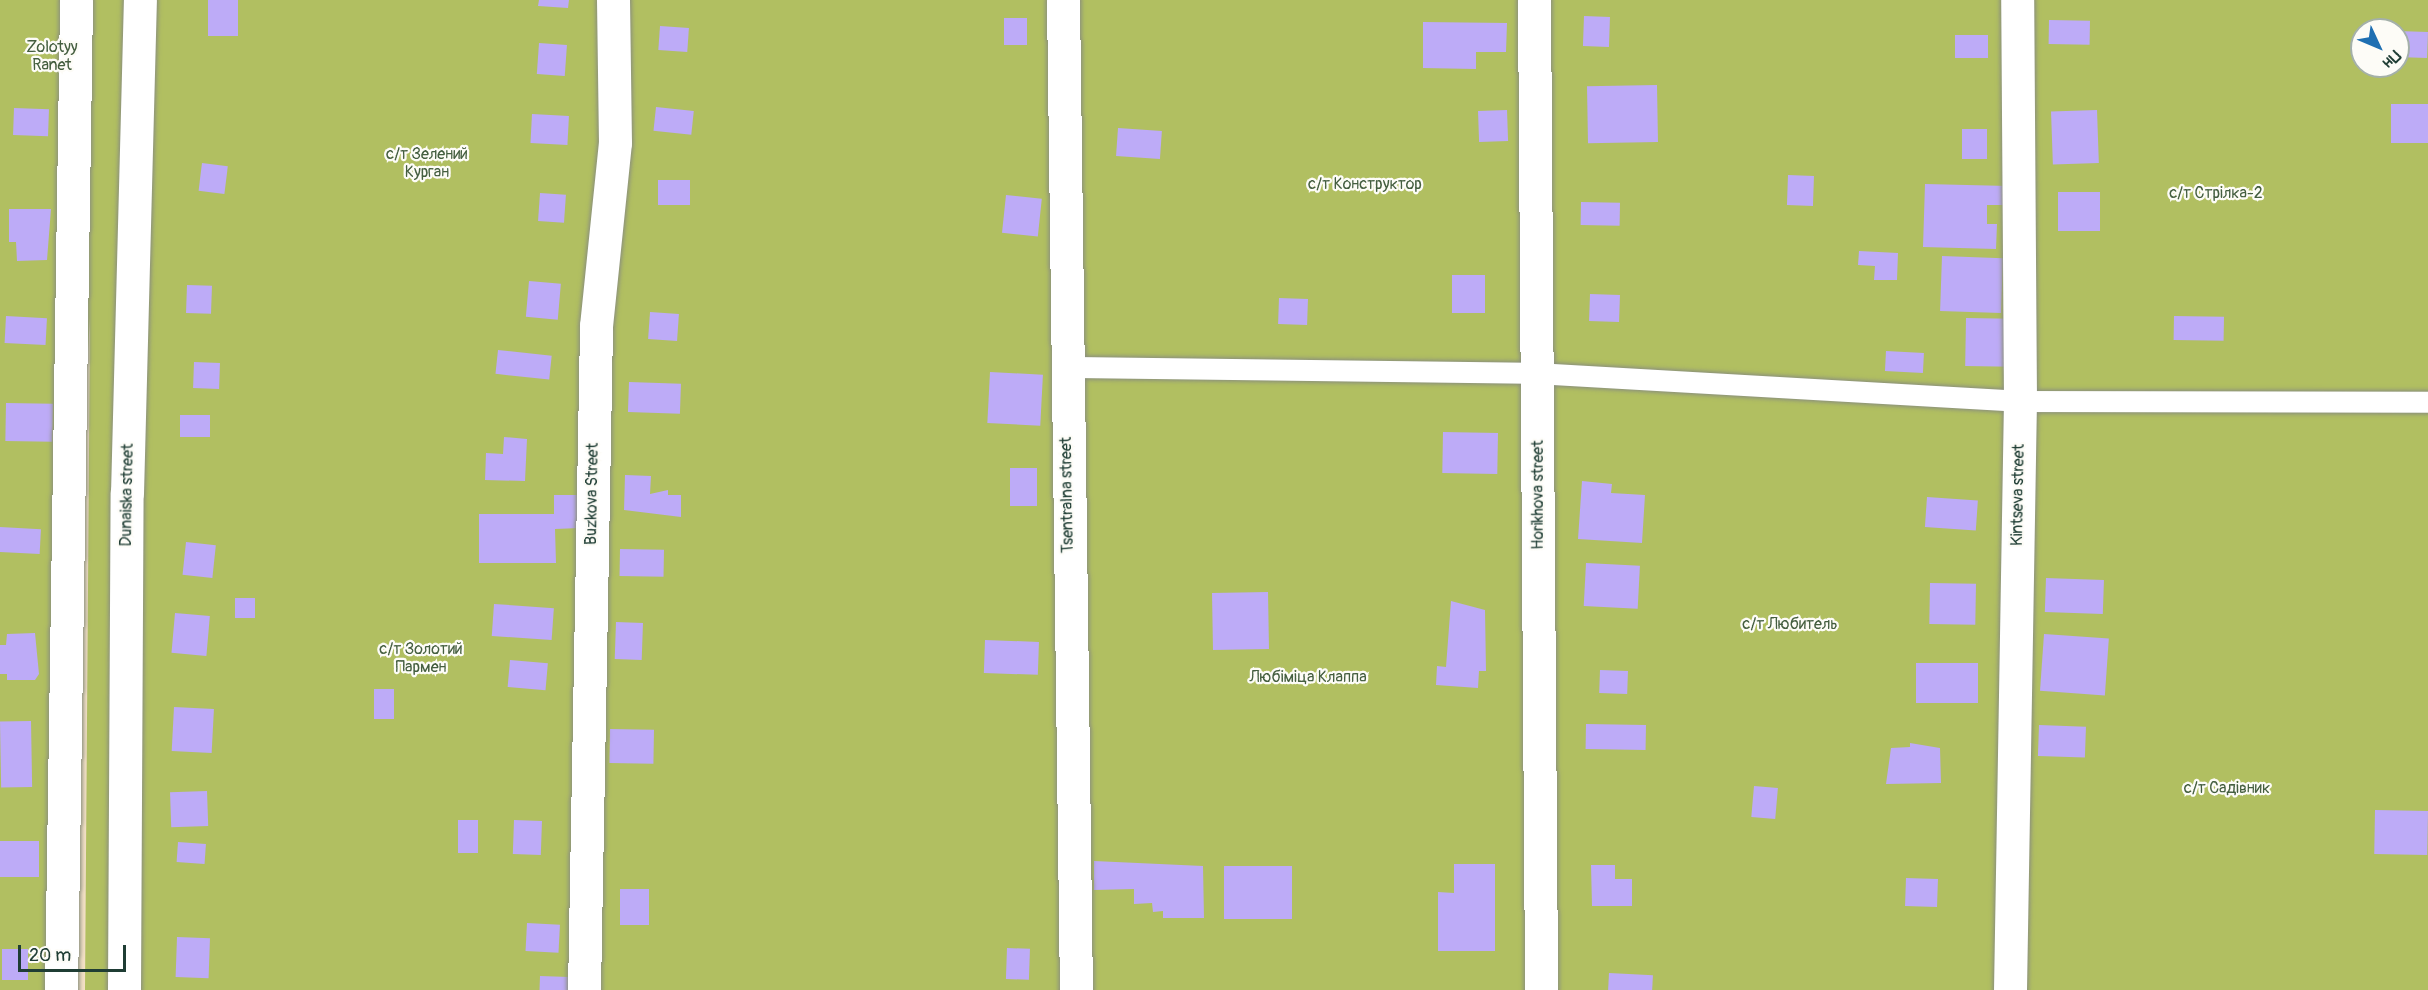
<!DOCTYPE html>
<html>
<head>
<meta charset="utf-8">
<style>
	body { margin:0 }
	#map { position:relative; width:2428px; height:990px; overflow:hidden; background:#f4e1c6; font-family:Pangolin,sans-serif }
	div>[style] { position:absolute }
	.green>* { inset:0; background:#b1bf61 }
	.building>* { inset:0; background:#bdabf7; transform-origin:0 0 }
	.roads { filter:drop-shadow(0 0 2px #8a8f7d) drop-shadow(0 0 2px #8a8f7d) }
	.service>* { height:21px; margin:-10.5px; padding:0 10.5px; transform-origin:10.5px; border-radius:10.5px; background:#fff }
	.minor>* { height:33px; margin:-16.5px; padding:0 16.5px; transform-origin:16.5px; border-radius:16.5px; background:#fff }
	span { translate:-50% -50%; white-space:nowrap; text-align:center; line-height:1.15; -webkit-text-stroke:4.5px #fdfcf7; paint-order:stroke }
	.park-label { font-size:16px; color:#445e3f }
	.street-label { font-size:16px; color:#1f3d34 }
	.north { position:absolute; left:2350px; top:18px; width:60px; height:60px; box-sizing:border-box; background:#fdfcf7; border:2px solid #a4b0a9; border-radius:50%; rotate:134deg; font-size:16px; font-weight:700; line-height:24px; text-align:center; color:#1f3d34 }
	.north::after { content:''; display:block; margin:auto; width:21px; height:27px; background:#1f6fb2; clip-path:polygon(50% 0,100% 100%,50% 72%,0 100%) }
	.scale { position:absolute; left:18px; top:945px; width:108px; height:27px; box-sizing:border-box; border:3px solid #1f3d34; border-top:0; padding-left:8px; font-size:18px; line-height:21px; white-space:nowrap; color:#1f3d34; -webkit-text-stroke:4px #fdfcf7; paint-order:stroke }
</style>
</head>
<body>
<div id="map">
	<div class="green">
		<i style="clip-path:polygon(evenodd,0 0,2428px 0,2428px 990px,85px 990px,90px 318px,74px 585px,72px 990px,0 990px,0 0,2362px 30px,2398px 30px,2398px 66px,2362px 66px,2362px 30px)"></i>
	</div>
	<div class="building">
		<i style="left:208px;top:0;width:30px;height:36px"></i>
		<i style="clip-path:polygon(539px 0,569px 0,568px 8px,538px 6px)"></i>
		<i style="left:1584px;top:16px;width:26px;height:30px;rotate:2deg"></i>
		<i style="left:1004px;top:18px;width:23px;height:27px"></i>
		<i style="left:2049px;top:20px;width:41px;height:24px;rotate:1deg"></i>
		<i style="clip-path:polygon(1423px 22px,1507px 23px,1506px 52px,1476px 52px,1476px 69px,1423px 68px)"></i>
		<i style="left:660px;top:26px;width:29px;height:24px;rotate:4deg"></i>
		<i style="left:2398px;top:31px;width:30px;height:26px;rotate:2deg"></i>
		<i style="left:1955px;top:35px;width:33px;height:23px"></i>
		<i style="left:539px;top:43px;width:28px;height:31px;rotate:4deg"></i>
		<i style="left:1657px;top:85px;width:57px;height:70px;rotate:89deg"></i>
		<i style="left:2391px;top:104px;width:37px;height:39px"></i>
		<i style="left:656px;top:107px;width:38px;height:24px;rotate:6deg"></i>
		<i style="left:14px;top:108px;width:35px;height:27px;rotate:2deg"></i>
		<i style="left:1507px;top:110px;width:31px;height:29px;rotate:88deg"></i>
		<i style="left:2097px;top:110px;width:53px;height:46px;rotate:88deg"></i>
		<i style="left:532px;top:114px;width:37px;height:29px;rotate:3deg"></i>
		<i style="left:1118px;top:128px;width:44px;height:28px;rotate:4deg"></i>
		<i style="left:1962px;top:129px;width:25px;height:30px"></i>
		<i style="left:202px;top:163px;width:26px;height:28px;rotate:7deg"></i>
		<i style="left:1788px;top:175px;width:26px;height:30px;rotate:2deg"></i>
		<i style="left:658px;top:180px;width:32px;height:25px"></i>
		<i style="clip-path:polygon(1925px 184px,2009px 186px,2009px 205px,1987px 205px,1987px 224px,1997px 224px,1996px 249px,1923px 247px)"></i>
		<i style="left:2100px;top:192px;width:39px;height:42px;rotate:90deg"></i>
		<i style="left:540px;top:193px;width:26px;height:28px;rotate:4deg"></i>
		<i style="left:1006px;top:195px;width:36px;height:38px;rotate:6deg"></i>
		<i style="left:1581px;top:202px;width:39px;height:23px;rotate:1deg"></i>
		<i style="clip-path:polygon(9px 209px,51px 209px,47px 260px,17px 261px,16px 242px,9px 242px)"></i>
		<i style="clip-path:polygon(1859px 251px,1898px 253px,1897px 280px,1874px 280px,1875px 266px,1858px 265px)"></i>
		<i style="left:1942px;top:256px;width:61px;height:55px;rotate:2deg"></i>
		<i style="left:1452px;top:275px;width:33px;height:38px"></i>
		<i style="left:529px;top:281px;width:32px;height:36px;rotate:5deg"></i>
		<i style="left:187px;top:285px;width:25px;height:28px;rotate:2deg"></i>
		<i style="left:1590px;top:294px;width:30px;height:27px;rotate:2deg"></i>
		<i style="left:1279px;top:298px;width:29px;height:26px;rotate:2deg"></i>
		<i style="left:650px;top:312px;width:29px;height:27px;rotate:4deg"></i>
		<i style="left:6px;top:316px;width:41px;height:27px;rotate:3deg"></i>
		<i style="left:2174px;top:316px;width:50px;height:24px;rotate:1deg"></i>
		<i style="left:1966px;top:318px;width:47px;height:48px;rotate:1deg"></i>
		<i style="left:498px;top:350px;width:54px;height:24px;rotate:6deg"></i>
		<i style="left:1886px;top:351px;width:38px;height:20px;rotate:3deg"></i>
		<i style="left:194px;top:362px;width:26px;height:26px;rotate:2deg"></i>
		<i style="left:990px;top:372px;width:53px;height:51px;rotate:3deg"></i>
		<i style="left:629px;top:382px;width:52px;height:30px;rotate:2deg"></i>
		<i style="left:6px;top:403px;width:47px;height:38px;rotate:1deg"></i>
		<i style="left:180px;top:415px;width:30px;height:22px"></i>
		<i style="left:1443px;top:432px;width:55px;height:41px;rotate:1deg"></i>
		<i style="clip-path:polygon(504px 437px,527px 439px,525px 481px,485px 480px,486px 453px,503px 454px)"></i>
		<i style="left:1010px;top:468px;width:27px;height:38px"></i>
		<i style="clip-path:polygon(625px 475px,651px 476px,650px 494px,668px 490px,668px 495px,681px 495px,681px 517px,624px 510px)"></i>
		<i style="clip-path:polygon(1582px 481px,1612px 484px,1611px 493px,1645px 495px,1642px 543px,1578px 539px)"></i>
		<i style="clip-path:polygon(554px 495px,581px 495px,580px 528px,555px 529px,556px 563px,479px 563px,479px 514px,554px 514px)"></i>
		<i style="left:1927px;top:497px;width:51px;height:30px;rotate:4deg"></i>
		<i style="left:0;top:527px;width:41px;height:25px;rotate:3deg"></i>
		<i style="left:186px;top:542px;width:30px;height:33px;rotate:6deg"></i>
		<i style="left:620px;top:549px;width:44px;height:27px;rotate:1deg"></i>
		<i style="left:1586px;top:563px;width:54px;height:43px;rotate:3deg"></i>
		<i style="left:2046px;top:578px;width:58px;height:34px;rotate:2deg"></i>
		<i style="left:1930px;top:583px;width:46px;height:41px;rotate:1deg"></i>
		<i style="left:1268px;top:592px;width:57px;height:56px;rotate:89deg"></i>
		<i style="left:235px;top:598px;width:20px;height:20px"></i>
		<i style="clip-path:polygon(1451px 601px,1485px 610px,1486px 671px,1479px 671px,1478px 688px,1436px 685px,1437px 666px,1446px 667px)"></i>
		<i style="left:494px;top:604px;width:60px;height:32px;rotate:4deg"></i>
		<i style="left:175px;top:613px;width:35px;height:40px;rotate:5deg"></i>
		<i style="left:616px;top:622px;width:27px;height:37px;rotate:2deg"></i>
		<i style="clip-path:polygon(35px 633px,39px 674px,35px 680px,7px 680px,7px 674px,0 674px,0 645px,6px 645px,7px 634px)"></i>
		<i style="left:2044px;top:634px;width:65px;height:57px;rotate:4deg"></i>
		<i style="left:985px;top:640px;width:54px;height:33px;rotate:2deg"></i>
		<i style="left:510px;top:660px;width:38px;height:27px;rotate:5deg"></i>
		<i style="left:1916px;top:663px;width:62px;height:40px"></i>
		<i style="left:1600px;top:670px;width:28px;height:23px;rotate:2deg"></i>
		<i style="left:374px;top:689px;width:20px;height:30px"></i>
		<i style="left:174px;top:707px;width:40px;height:44px;rotate:3deg"></i>
		<i style="left:31px;top:721px;width:66px;height:31px;rotate:89deg"></i>
		<i style="left:1586px;top:724px;width:60px;height:25px;rotate:1deg"></i>
		<i style="left:2039px;top:725px;width:47px;height:31px;rotate:2deg"></i>
		<i style="left:610px;top:729px;width:44px;height:34px;rotate:1deg"></i>
		<i style="clip-path:polygon(1910px 743px,1940px 748px,1941px 783px,1886px 784px,1891px 748px,1910px 747px)"></i>
		<i style="left:1754px;top:786px;width:24px;height:31px;rotate:5deg"></i>
		<i style="left:207px;top:791px;width:35px;height:37px;rotate:88deg"></i>
		<i style="left:2375px;top:810px;width:53px;height:44px;rotate:1deg"></i>
		<i style="left:458px;top:820px;width:20px;height:33px"></i>
		<i style="left:514px;top:820px;width:28px;height:34px;rotate:2deg"></i>
		<i style="left:39px;top:841px;width:36px;height:39px;rotate:90deg"></i>
		<i style="left:178px;top:842px;width:28px;height:20px;rotate:4deg"></i>
		<i style="clip-path:polygon(1094px 861px,1203px 866px,1204px 918px,1163px 918px,1163px 911px,1153px 912px,1152px 903px,1134px 904px,1134px 889px,1094px 890px)"></i>
		<i style="clip-path:polygon(1454px 864px,1495px 864px,1495px 951px,1438px 951px,1438px 892px,1454px 893px)"></i>
		<i style="clip-path:polygon(1591px 865px,1615px 865px,1615px 879px,1632px 879px,1632px 906px,1592px 906px)"></i>
		<i style="left:1224px;top:866px;width:68px;height:53px"></i>
		<i style="left:1906px;top:878px;width:32px;height:28px;rotate:2deg"></i>
		<i style="left:620px;top:889px;width:29px;height:36px"></i>
		<i style="left:527px;top:923px;width:33px;height:28px;rotate:3deg"></i>
		<i style="left:177px;top:937px;width:33px;height:40px;rotate:2deg"></i>
		<i style="left:1007px;top:948px;width:23px;height:31px;rotate:2deg"></i>
		<i style="left:28px;top:949px;width:31px;height:26px;rotate:90deg"></i>
		<i style="left:1609px;top:973px;width:44px;height:17px;rotate:3deg"></i>
		<i style="left:540px;top:976px;width:37px;height:14px;rotate:2deg"></i>
	</div>
	<div class="roads">
		<div class="service">
			<i style="left:1065px;top:367px;width:472px;rotate:0.7deg"></i>
			<i style="left:1537px;top:373px;width:484px;rotate:3.3deg"></i>
			<i style="left:2020px;top:401px;width:408px;rotate:0.1deg"></i>
		</div>
		<div class="minor">
			<i style="left:1063px;top:0;width:990px;rotate:89.25deg"></i>
			<i style="left:1534px;top:0;width:990px;rotate:89.59deg"></i>
			<i style="left:61px;top:990px;width:990px;rotate:-89.13deg"></i>
			<i style="left:124px;top:990px;width:497px;rotate:-89.7deg"></i>
			<i style="left:127px;top:493px;width:493px;rotate:-88.5deg"></i>
			<i style="left:584px;top:990px;width:664px;rotate:-88.96deg"></i>
			<i style="left:596px;top:326px;width:184px;rotate:-84.1deg"></i>
			<i style="left:615px;top:143px;width:143px;rotate:-90.8deg"></i>
			<i style="left:2010px;top:990px;width:589px;rotate:-89.03deg"></i>
			<i style="left:2020px;top:401px;width:401px;rotate:-90.4deg"></i>
		</div>
	</div>
	<div class="park-label">
		<span style="left:52px;top:56px">Zolotyy<br>Ranet</span>
		<span style="left:427px;top:163px">с/т Зелений<br>Курган</span>
		<span style="left:1365px;top:184px">с/т Конструктор</span>
		<span style="left:2216px;top:193px">с/т Стрілка-2</span>
		<span style="left:1790px;top:624px">с/т Любитель</span>
		<span style="left:421px;top:658px">с/т Золотий<br>Пармен</span>
		<span style="left:1308px;top:677px">Любіміца Клаппа</span>
		<span style="left:2227px;top:788px">с/т Садівник</span>
	</div>
	<div class="street-label">
		<span style="left:592px;top:494px;rotate:-89deg">Buzkova Street</span>
		<span style="left:127px;top:495px;rotate:-89deg">Dunaiska street</span>
		<span style="left:1067px;top:495px;rotate:-91deg">Tsentralna street</span>
		<span style="left:1538px;top:495px;rotate:-90deg">Horikhova street</span>
		<span style="left:2018px;top:495px;rotate:-89deg">Kintseva street</span>
	</div>
	<div class="north">Пн</div>
	<div class="scale">20 m</div>
</div>
</body>
</html>
